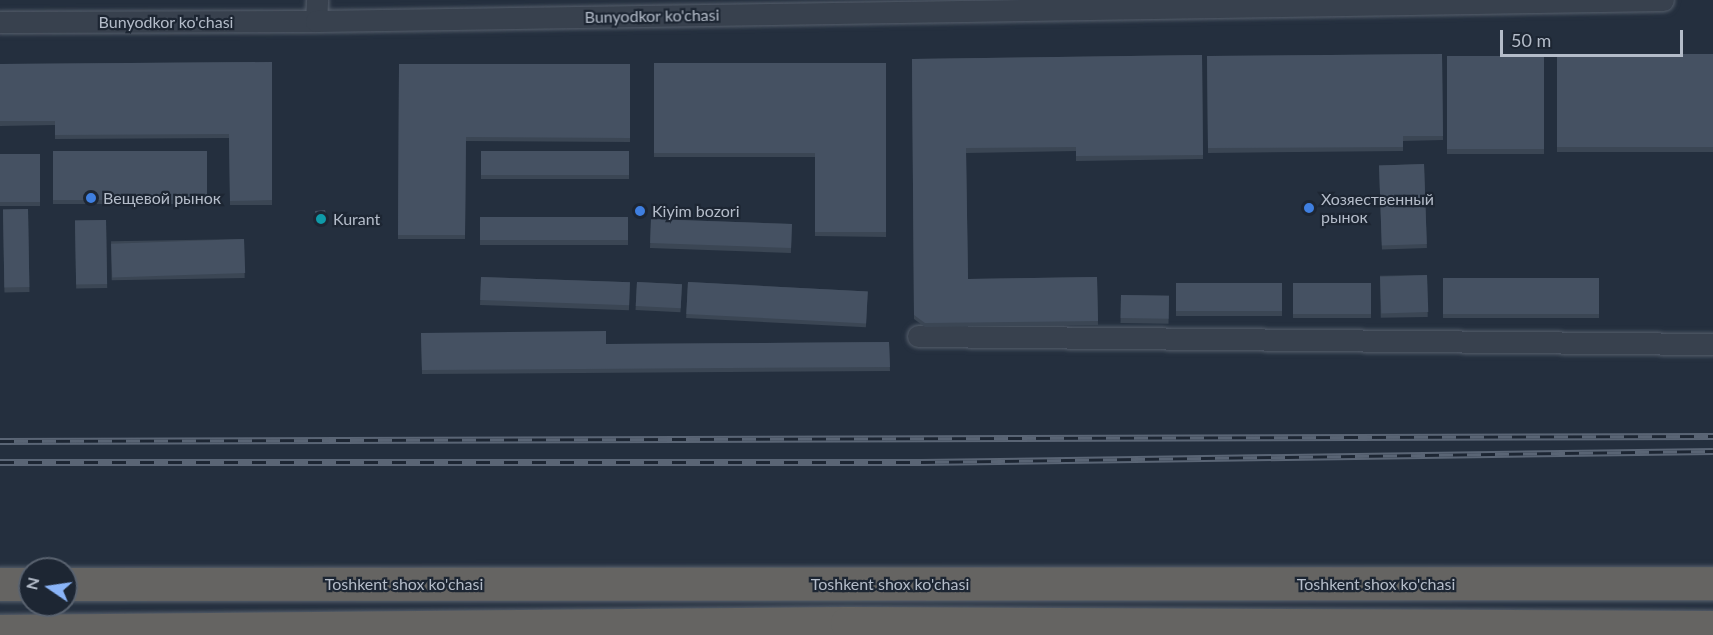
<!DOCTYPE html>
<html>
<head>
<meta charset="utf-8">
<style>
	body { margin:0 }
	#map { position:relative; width:1713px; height:635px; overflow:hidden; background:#242f3e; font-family:Lato,sans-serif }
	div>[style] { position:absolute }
	.roads { filter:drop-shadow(0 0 2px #565f6c) drop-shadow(0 0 2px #565f6c) }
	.minor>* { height:21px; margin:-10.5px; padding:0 10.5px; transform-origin:10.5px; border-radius:10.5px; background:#38414e }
	.trunk>* { height:33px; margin:-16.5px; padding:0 16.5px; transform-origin:16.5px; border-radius:16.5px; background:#656462 }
	.rail>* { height:7px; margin-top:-3.5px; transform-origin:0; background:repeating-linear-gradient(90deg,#1d2633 0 14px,#5a6575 0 28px); box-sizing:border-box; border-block:2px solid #5a6575 }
	.wall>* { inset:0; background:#3b4654; transform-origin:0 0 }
	.shaded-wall>* { inset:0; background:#303945 }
	.building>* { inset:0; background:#455162; transform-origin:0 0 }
	.dots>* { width:16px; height:16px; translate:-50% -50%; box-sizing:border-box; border:3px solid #1d2633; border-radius:50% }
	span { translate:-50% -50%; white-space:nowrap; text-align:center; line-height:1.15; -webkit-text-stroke:4.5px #1d2633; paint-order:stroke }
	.street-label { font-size:16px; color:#b4bcc9 }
	.poi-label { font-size:16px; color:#b4bcc9 }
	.left { translate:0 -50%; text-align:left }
	.north { position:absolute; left:18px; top:557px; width:60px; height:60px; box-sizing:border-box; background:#1d2633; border:2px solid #59626f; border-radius:50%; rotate:283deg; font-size:16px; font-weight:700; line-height:24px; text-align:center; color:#b4bcc9 }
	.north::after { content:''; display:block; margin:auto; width:21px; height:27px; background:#8ab4f8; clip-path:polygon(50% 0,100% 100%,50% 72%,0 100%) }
	.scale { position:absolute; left:1500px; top:30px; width:183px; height:27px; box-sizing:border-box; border:3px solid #b4bcc9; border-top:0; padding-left:8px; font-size:18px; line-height:21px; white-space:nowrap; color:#b4bcc9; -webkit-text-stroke:4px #1d2633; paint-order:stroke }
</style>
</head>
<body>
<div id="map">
	<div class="roads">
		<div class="minor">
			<i style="left:316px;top:21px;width:21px;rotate:-87deg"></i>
			<i style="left:0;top:22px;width:316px;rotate:-0.2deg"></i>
			<i style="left:316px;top:21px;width:1347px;rotate:-0.89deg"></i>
			<i style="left:918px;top:336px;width:795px;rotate:0.58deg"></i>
		</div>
		<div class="trunk">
			<i style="left:0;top:584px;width:30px"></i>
			<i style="left:66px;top:584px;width:1647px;rotate:-0.03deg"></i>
			<i style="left:0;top:631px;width:847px;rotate:-0.54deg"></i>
			<i style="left:847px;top:623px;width:866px;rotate:0.26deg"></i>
		</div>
	</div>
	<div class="rail">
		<i style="left:0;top:441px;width:1713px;rotate:-0.17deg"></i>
		<i style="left:0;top:462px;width:921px"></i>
		<i style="left:921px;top:462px;width:792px;rotate:-0.8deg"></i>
	</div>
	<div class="wall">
		<i style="clip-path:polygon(1442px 54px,1443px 140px,1403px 141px,1403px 151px,1208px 153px,1207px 56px)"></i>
		<i style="left:1713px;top:54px;width:98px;height:156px;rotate:90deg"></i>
		<i style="clip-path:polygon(1202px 55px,1203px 159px,1076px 161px,1076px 151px,966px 153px,968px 279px,1097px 277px,1098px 325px,925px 327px,914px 319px,912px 59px)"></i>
		<i style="left:1447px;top:56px;width:97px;height:98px"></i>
		<i style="clip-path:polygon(272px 62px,272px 205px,230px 205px,229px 138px,55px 139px,55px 125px,0 126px,0 64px)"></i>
		<i style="clip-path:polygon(654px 63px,886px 63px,886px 237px,815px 236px,815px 157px,654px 157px)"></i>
		<i style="clip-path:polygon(399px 64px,630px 64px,630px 142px,466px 141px,465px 239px,398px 239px)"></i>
		<i style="left:207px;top:151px;width:53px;height:154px;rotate:90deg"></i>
		<i style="left:481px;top:151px;width:148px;height:28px"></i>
		<i style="left:0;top:154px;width:40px;height:52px"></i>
		<i style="left:1424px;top:164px;width:84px;height:45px;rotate:88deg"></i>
		<i style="left:28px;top:209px;width:83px;height:25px;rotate:89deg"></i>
		<i style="left:480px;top:217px;width:148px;height:28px"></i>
		<i style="left:651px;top:219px;width:141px;height:29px;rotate:2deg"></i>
		<i style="left:106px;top:220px;width:68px;height:31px;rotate:89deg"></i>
		<i style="left:244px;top:239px;width:39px;height:133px;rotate:89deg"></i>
		<i style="left:1427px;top:275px;width:42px;height:47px;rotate:89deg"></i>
		<i style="left:481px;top:277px;width:149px;height:28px;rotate:2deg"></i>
		<i style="left:1443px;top:278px;width:156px;height:40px"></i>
		<i style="left:637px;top:282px;width:45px;height:28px;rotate:3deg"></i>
		<i style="left:688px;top:282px;width:180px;height:36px;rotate:3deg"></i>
		<i style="left:1282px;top:283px;width:33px;height:106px;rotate:90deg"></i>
		<i style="left:1371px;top:283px;width:35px;height:78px;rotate:90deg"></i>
		<i style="left:1121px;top:295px;width:48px;height:28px;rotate:1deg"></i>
		<i style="clip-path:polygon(421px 333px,606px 344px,889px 342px,890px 371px,422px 374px)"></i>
	</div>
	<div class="shaded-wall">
		<i style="clip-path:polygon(327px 218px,327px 223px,317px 226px,317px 221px)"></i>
	</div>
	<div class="building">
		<i style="clip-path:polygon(1442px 54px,1443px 136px,1403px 136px,1403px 147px,1208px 148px,1207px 56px)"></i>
		<i style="left:1713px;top:54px;width:93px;height:156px;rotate:90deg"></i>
		<i style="clip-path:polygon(1202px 55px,1203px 155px,1076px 156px,1076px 147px,966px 148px,968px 279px,1097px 277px,1098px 321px,925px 323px,914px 315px,912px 59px)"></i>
		<i style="left:1447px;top:56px;width:97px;height:93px"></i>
		<i style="clip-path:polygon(272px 62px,272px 200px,230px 201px,229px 134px,55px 135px,55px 121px,0 121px,0 64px)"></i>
		<i style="clip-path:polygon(654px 63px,886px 63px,886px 232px,815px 232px,815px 153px,654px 153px)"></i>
		<i style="clip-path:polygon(399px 64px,630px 64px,630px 138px,466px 137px,465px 235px,398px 235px)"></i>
		<i style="left:207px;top:151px;width:49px;height:154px;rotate:90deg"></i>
		<i style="left:481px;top:151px;width:148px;height:24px"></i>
		<i style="left:0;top:154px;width:40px;height:48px"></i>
		<i style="left:1424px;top:164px;width:80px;height:45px;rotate:88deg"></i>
		<i style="left:28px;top:209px;width:78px;height:25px;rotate:89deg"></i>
		<i style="clip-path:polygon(325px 210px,327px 218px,317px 221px,315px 211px)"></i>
		<i style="left:480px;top:217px;width:148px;height:23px"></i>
		<i style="left:651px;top:219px;width:141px;height:24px;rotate:2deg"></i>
		<i style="left:106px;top:220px;width:64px;height:31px;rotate:89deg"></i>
		<i style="left:244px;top:239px;width:34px;height:133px;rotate:88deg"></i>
		<i style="left:1427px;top:275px;width:37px;height:47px;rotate:88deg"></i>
		<i style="left:481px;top:277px;width:149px;height:23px;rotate:2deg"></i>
		<i style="left:1443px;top:278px;width:156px;height:36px"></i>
		<i style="left:637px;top:282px;width:45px;height:24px;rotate:3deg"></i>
		<i style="left:688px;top:282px;width:180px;height:32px;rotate:3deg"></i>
		<i style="left:1282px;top:283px;width:28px;height:106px;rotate:90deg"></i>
		<i style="left:1371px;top:283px;width:31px;height:78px;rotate:90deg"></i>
		<i style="left:1121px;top:295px;width:48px;height:23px;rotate:1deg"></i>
		<i style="clip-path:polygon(606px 331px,606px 344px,889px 342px,890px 367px,422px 370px,421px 333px)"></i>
	</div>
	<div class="dots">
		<i style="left:91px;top:198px;background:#3f7fe0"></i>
		<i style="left:1309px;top:208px;background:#3f7fe0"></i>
		<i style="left:640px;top:211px;background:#3f7fe0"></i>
		<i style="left:321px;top:219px;background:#0f9aa8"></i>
	</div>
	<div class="street-label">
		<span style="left:652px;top:16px;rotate:-1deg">Bunyodkor ko'chasi</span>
		<span style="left:166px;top:22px">Bunyodkor ko'chasi</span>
		<span style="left:404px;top:584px">Toshkent shox ko'chasi</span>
		<span style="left:890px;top:584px">Toshkent shox ko'chasi</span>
		<span style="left:1376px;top:584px">Toshkent shox ko'chasi</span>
	</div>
	<div class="poi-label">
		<span class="left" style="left:103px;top:198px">Вещевой рынок</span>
		<span class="left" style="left:1321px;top:208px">Хозяественный<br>рынок</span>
		<span class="left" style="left:652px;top:211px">Kiyim bozori</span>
		<span class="left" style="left:333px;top:219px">Kurant</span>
	</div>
	<div class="north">N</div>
	<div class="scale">50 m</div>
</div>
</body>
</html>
